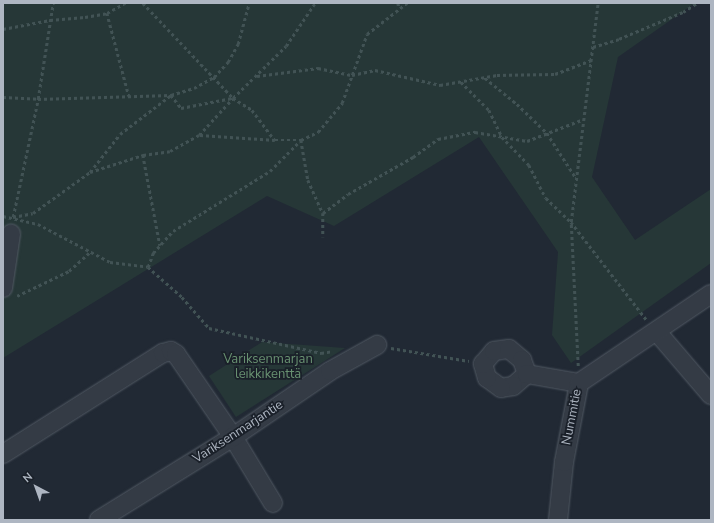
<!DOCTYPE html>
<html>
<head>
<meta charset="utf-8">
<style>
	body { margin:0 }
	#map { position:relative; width:714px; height:523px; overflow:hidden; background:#212934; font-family:"Nunito Sans",sans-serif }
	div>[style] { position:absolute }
	.green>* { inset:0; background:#263737 }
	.path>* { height:2.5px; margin-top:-1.25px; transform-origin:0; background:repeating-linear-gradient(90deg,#425355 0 3px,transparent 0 6px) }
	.roads { filter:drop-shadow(0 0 1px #515963) drop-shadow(0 0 1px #515963) }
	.minor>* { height:18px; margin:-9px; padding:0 9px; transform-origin:9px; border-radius:9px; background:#343b45 }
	span { translate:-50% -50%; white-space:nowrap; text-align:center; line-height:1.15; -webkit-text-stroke:3.5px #1a2029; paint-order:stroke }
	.park-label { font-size:13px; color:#689071 }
	.street-label { font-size:13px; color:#aeb6c2 }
	.frame { position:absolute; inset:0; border:4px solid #aeb6c2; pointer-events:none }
	.north { position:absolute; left:16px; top:467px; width:40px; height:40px; -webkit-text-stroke:3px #1a2029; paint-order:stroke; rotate:319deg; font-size:11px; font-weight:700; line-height:16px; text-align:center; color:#aeb6c2 }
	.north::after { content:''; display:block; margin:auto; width:14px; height:18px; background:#aeb6c2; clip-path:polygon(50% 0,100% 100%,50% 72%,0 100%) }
</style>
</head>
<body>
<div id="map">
	<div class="green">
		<i style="clip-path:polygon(3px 3px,695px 3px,618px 57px,592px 177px,635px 240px,711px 189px,711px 263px,571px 363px,552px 335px,558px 252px,479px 137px,334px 226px,267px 196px,3px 358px)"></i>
		<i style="clip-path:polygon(262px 342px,345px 348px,236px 417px,209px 376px)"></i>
	</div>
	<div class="path">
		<i style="left:143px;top:3px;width:131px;rotate:46.5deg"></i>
		<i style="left:233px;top:98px;width:22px;rotate:32deg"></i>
		<i style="left:252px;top:110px;width:38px;rotate:53deg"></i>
		<i style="left:275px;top:140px;width:26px"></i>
		<i style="left:301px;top:140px;width:41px;rotate:80.1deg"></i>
		<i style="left:308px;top:180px;width:36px;rotate:66deg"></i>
		<i style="left:323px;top:213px;width:24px;rotate:90deg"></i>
		<i style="left:398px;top:3px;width:4px;rotate:76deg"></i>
		<i style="left:107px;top:13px;width:86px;rotate:75.2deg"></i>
		<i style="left:3px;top:29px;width:48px;rotate:-10.8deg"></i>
		<i style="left:50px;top:20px;width:35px;rotate:-5deg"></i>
		<i style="left:85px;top:17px;width:22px;rotate:-10deg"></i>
		<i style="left:107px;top:13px;width:21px;rotate:-29deg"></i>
		<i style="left:593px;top:47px;width:27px;rotate:-17deg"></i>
		<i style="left:619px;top:39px;width:69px;rotate:-22.9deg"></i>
		<i style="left:683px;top:12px;width:17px;rotate:-33deg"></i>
		<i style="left:257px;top:76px;width:62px;rotate:-7.5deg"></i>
		<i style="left:318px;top:68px;width:35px;rotate:12deg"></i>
		<i style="left:352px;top:75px;width:24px;rotate:-12deg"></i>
		<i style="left:375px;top:70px;width:67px;rotate:13deg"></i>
		<i style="left:440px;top:85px;width:58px;rotate:-10deg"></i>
		<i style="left:497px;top:75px;width:58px;rotate:-1deg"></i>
		<i style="left:555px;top:74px;width:39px;rotate:-21deg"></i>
		<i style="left:485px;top:78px;width:41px;rotate:39.1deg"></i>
		<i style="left:517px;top:104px;width:42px;rotate:44deg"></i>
		<i style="left:547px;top:133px;width:54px;rotate:57.2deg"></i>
		<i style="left:461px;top:82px;width:40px;rotate:45deg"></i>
		<i style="left:489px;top:110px;width:30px;rotate:64deg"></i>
		<i style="left:502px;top:137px;width:39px;rotate:46deg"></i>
		<i style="left:529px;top:165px;width:37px;rotate:63deg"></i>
		<i style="left:546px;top:198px;width:35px;rotate:44deg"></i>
		<i style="left:571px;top:222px;width:123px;rotate:52.3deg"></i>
		<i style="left:3px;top:97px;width:35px;rotate:3deg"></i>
		<i style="left:38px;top:99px;width:133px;rotate:-1.7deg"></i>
		<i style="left:171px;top:95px;width:24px;rotate:-17deg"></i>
		<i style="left:194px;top:88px;width:23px;rotate:-29deg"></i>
		<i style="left:214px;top:77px;width:21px;rotate:-47deg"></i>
		<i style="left:228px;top:62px;width:21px;rotate:-61deg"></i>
		<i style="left:238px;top:44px;width:42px;rotate:-75deg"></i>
		<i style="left:200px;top:135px;width:75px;rotate:3.8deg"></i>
		<i style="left:143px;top:155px;width:92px;rotate:79.3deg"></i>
		<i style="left:90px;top:172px;width:56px;rotate:-17.8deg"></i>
		<i style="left:143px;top:155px;width:27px;rotate:-8deg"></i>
		<i style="left:170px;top:151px;width:33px;rotate:-29deg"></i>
		<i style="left:199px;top:135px;width:50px;rotate:-47.4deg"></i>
		<i style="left:233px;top:98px;width:74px;rotate:-44.5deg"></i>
		<i style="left:286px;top:46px;width:52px;rotate:-56deg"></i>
		<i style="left:323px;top:213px;width:31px;rotate:-37deg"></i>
		<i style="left:348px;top:194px;width:75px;rotate:-29.6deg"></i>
		<i style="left:413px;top:157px;width:31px;rotate:-36deg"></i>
		<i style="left:438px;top:139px;width:38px;rotate:-11deg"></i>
		<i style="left:475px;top:132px;width:53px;rotate:9.8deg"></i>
		<i style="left:527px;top:141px;width:61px;rotate:-21.1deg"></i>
		<i style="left:3px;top:216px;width:36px;rotate:13deg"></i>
		<i style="left:38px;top:224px;width:81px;rotate:27.8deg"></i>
		<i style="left:110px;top:262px;width:38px;rotate:7deg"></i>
		<i style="left:148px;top:267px;width:45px;rotate:41.4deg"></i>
		<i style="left:182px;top:297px;width:41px;rotate:48.9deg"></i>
		<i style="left:209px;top:328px;width:115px;rotate:12.6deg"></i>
		<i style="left:321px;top:353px;width:12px;rotate:-9deg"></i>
		<i style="left:13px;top:217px;width:20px;rotate:-11deg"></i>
		<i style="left:33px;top:213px;width:70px;rotate:-35.7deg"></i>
		<i style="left:90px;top:172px;width:48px;rotate:-51.7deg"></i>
		<i style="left:120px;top:134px;width:64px;rotate:-37.4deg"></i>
		<i style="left:171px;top:95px;width:16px;rotate:52deg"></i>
		<i style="left:181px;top:108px;width:52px;rotate:-11.1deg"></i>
		<i style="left:13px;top:217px;width:121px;rotate:-78deg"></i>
		<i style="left:38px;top:99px;width:97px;rotate:-81.1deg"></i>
		<i style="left:148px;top:267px;width:15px;rotate:-70deg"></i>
		<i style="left:153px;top:253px;width:30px;rotate:-48deg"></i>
		<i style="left:173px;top:231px;width:114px;rotate:-31.7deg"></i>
		<i style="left:270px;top:171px;width:44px;rotate:-45deg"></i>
		<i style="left:301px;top:140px;width:19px;rotate:-25deg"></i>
		<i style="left:318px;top:132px;width:38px;rotate:-50deg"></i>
		<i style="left:342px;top:103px;width:73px;rotate:-70.1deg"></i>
		<i style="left:367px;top:34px;width:51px;rotate:-37.8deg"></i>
		<i style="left:17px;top:296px;width:58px;rotate:-25.7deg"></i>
		<i style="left:69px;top:271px;width:28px;rotate:-42deg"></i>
		<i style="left:391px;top:348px;width:79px;rotate:9.5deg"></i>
		<i style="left:578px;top:366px;width:144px;rotate:-92.8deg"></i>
		<i style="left:571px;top:222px;width:221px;rotate:-83deg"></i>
	</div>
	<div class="roads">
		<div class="minor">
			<i style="left:3px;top:288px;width:55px;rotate:-81.6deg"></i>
			<i style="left:657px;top:332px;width:83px;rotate:49.4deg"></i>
			<i style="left:527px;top:374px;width:18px;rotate:139deg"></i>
			<i style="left:513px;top:386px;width:12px;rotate:171deg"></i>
			<i style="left:501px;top:388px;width:17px;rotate:-144deg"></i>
			<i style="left:487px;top:378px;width:15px;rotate:-106deg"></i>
			<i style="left:483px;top:364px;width:17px;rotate:-50deg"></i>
			<i style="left:494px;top:351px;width:15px;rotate:-8deg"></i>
			<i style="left:509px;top:349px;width:17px;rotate:40deg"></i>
			<i style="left:522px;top:360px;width:15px;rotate:70deg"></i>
			<i style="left:527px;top:374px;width:53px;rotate:9.8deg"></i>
			<i style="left:3px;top:454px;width:189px;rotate:-32.3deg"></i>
			<i style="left:163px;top:353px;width:8px;rotate:-14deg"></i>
			<i style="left:171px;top:351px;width:6px;rotate:31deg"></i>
			<i style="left:176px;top:354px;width:101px;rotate:55.5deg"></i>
			<i style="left:233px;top:437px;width:77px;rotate:58.8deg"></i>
			<i style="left:99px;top:520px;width:158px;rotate:-31.8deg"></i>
			<i style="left:233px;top:437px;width:117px;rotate:-34.2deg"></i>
			<i style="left:330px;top:371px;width:54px;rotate:-29deg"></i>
			<i style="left:558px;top:520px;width:58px;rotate:-84.1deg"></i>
			<i style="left:564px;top:462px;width:80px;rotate:-79.2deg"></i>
			<i style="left:579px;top:383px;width:159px;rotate:-34deg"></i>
		</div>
	</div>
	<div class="park-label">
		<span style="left:268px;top:367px">Variksenmarjan<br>leikkikenttä</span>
	</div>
	<div class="street-label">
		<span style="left:572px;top:417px;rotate:-79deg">Nummitie</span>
		<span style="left:238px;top:432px;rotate:-33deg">Variksenmarjantie</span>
	</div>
	<div class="frame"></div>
	<div class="north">N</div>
</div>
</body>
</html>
